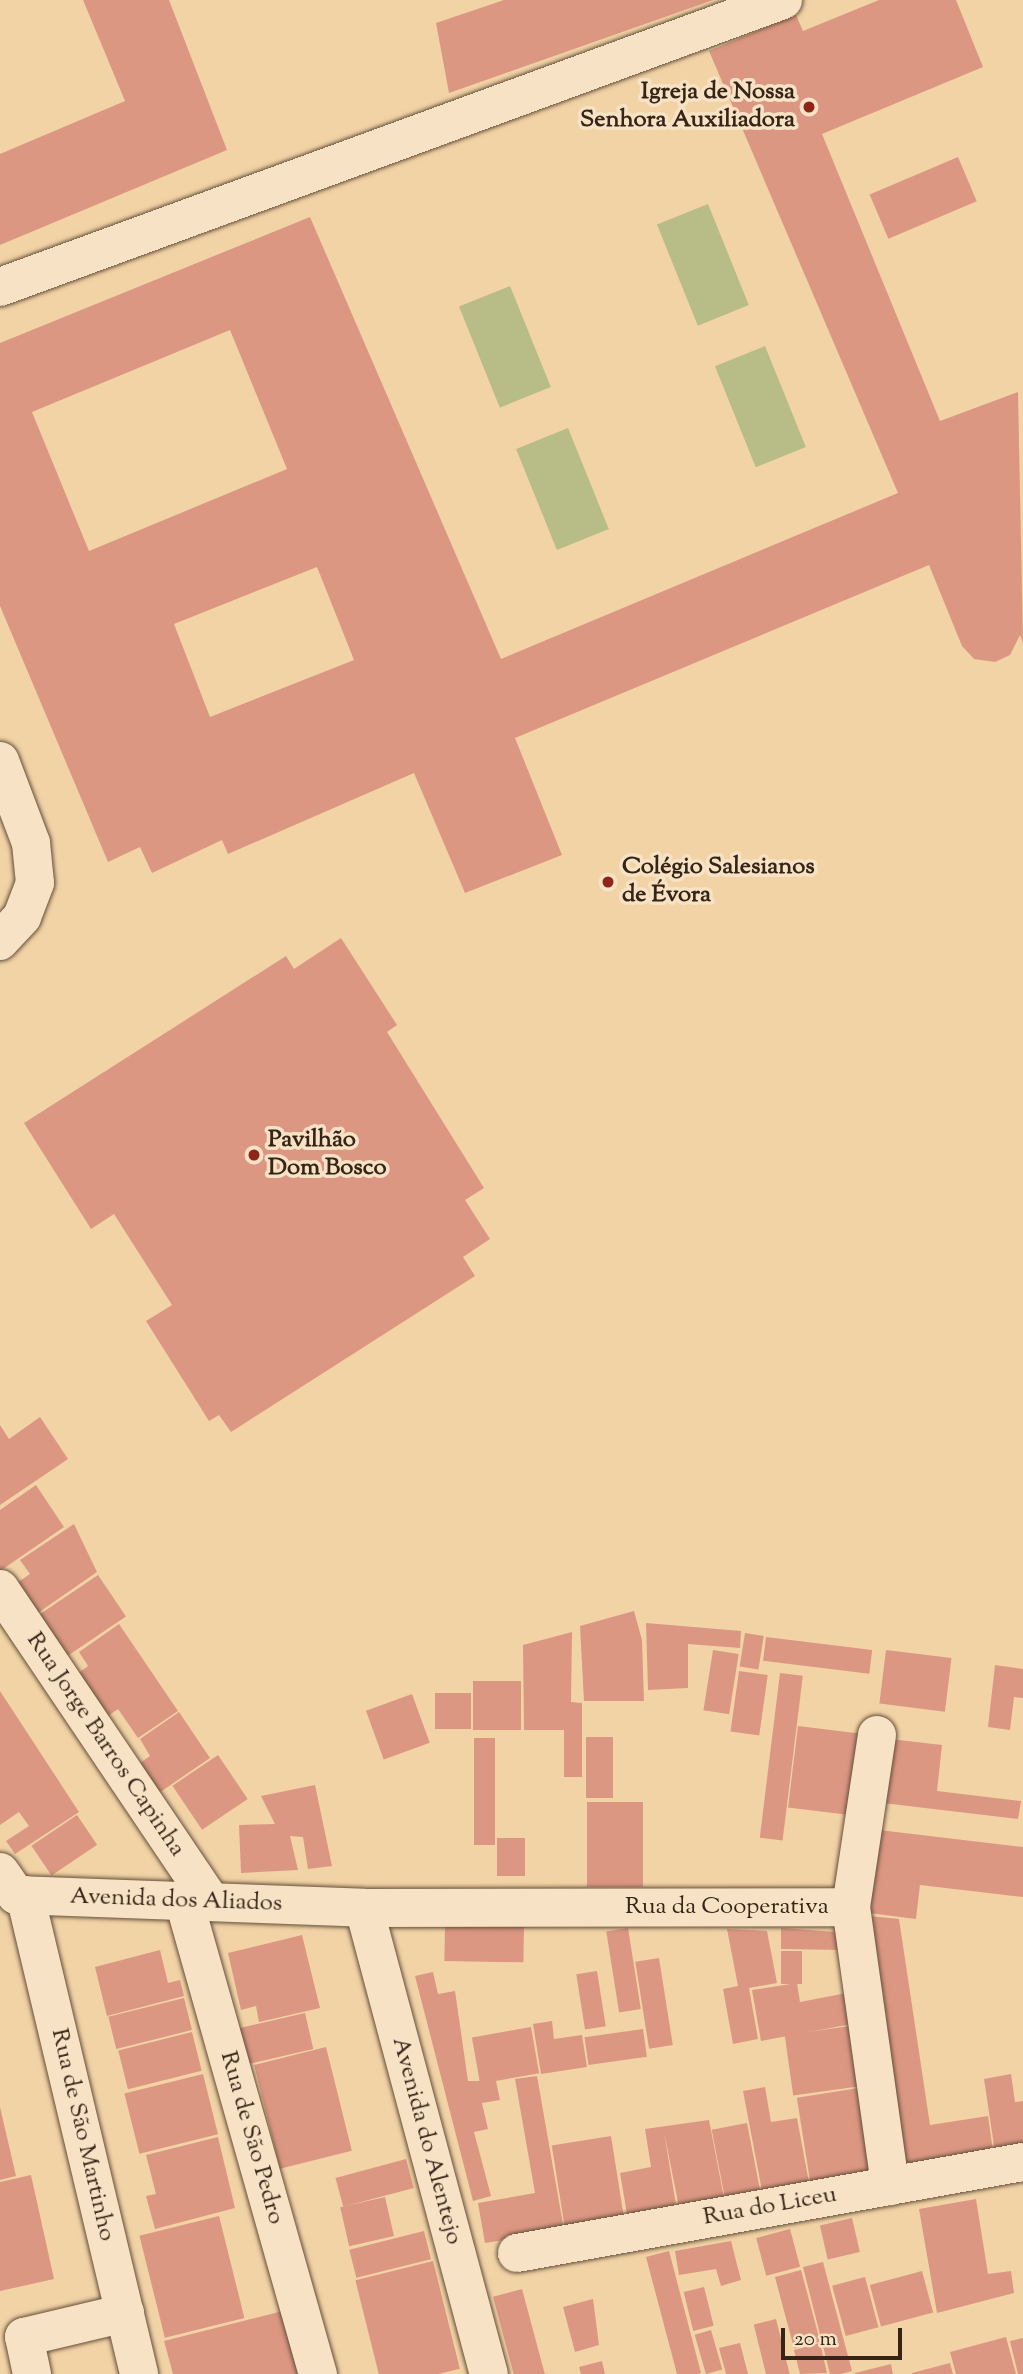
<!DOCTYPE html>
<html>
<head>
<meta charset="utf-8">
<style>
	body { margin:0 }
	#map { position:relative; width:1023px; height:2374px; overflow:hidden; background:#f2d3a6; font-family:"Sorts Mill Goudy",serif }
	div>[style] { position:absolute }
	.green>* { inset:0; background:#b8bd88; transform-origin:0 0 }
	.building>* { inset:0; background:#dc9783; transform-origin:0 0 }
	.roads { filter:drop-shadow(0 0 2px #65503a) drop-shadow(0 0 2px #65503a) }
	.minor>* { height:38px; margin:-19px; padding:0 19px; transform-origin:19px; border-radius:19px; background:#f7e2c5 }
	.dots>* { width:19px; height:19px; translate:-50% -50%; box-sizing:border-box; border:4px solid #f7e2c5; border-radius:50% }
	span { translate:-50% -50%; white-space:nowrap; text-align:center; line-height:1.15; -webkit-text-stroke:7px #f7e2c5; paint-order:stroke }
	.poi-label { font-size:24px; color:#362416; font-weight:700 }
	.right { translate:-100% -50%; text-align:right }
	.left { translate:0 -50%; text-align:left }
	.street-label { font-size:24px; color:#362416 }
	.scale { position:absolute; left:781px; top:2328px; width:121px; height:32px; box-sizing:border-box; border:4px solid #362416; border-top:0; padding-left:9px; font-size:21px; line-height:24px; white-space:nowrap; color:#362416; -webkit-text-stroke:5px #f7e2c5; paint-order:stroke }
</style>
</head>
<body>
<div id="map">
	<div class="green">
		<i style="left:708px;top:204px;width:109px;height:55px;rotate:68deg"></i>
		<i style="left:510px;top:286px;width:109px;height:55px;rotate:68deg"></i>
		<i style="left:765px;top:346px;width:109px;height:54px;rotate:68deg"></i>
		<i style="left:568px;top:428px;width:109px;height:56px;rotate:68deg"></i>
	</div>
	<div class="building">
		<i style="clip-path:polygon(83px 0,169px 0,227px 150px,0 245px,0 154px,125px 101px)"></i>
		<i style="clip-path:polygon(504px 0,713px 0,449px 93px,436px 23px)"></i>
		<i style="clip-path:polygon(evenodd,879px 0,956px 0,983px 67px,822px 134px,940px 421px,1018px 392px,1023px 643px,1020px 635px,1010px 655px,995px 662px,974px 659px,962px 646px,929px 565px,515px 738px,562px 855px,465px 893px,414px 773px,228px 854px,222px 840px,152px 873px,140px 847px,108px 862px,0 606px,0 343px,310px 217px,501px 659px,898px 493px,709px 51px,796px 15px,803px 31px,879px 0,230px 330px,287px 469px,89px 551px,32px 412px,230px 330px,879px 0,317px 567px,354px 660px,210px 717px,174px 624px,317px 567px)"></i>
		<i style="left:958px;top:157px;width:48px;height:96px;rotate:67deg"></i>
		<i style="clip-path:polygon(341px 938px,397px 1025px,387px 1032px,484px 1188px,465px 1200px,490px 1239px,463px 1257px,475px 1276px,231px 1432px,219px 1415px,209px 1421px,146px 1321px,172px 1305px,114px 1214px,91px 1229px,24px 1123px,286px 956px,294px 969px)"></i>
		<i style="clip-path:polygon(40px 1417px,68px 1459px,0 1505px,0 1425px,9px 1439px)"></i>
		<i style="clip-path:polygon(36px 1485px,64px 1527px,0 1571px,0 1510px)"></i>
		<i style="clip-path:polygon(74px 1524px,97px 1572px,32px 1617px,11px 1587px,30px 1574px,20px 1560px)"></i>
		<i style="left:98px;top:1575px;width:50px;height:76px;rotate:56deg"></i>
		<i style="clip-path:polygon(634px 1611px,642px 1640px,644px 1701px,584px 1701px,580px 1626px)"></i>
		<i style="clip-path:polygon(646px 1623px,741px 1631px,740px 1648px,688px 1644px,688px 1688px,648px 1690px)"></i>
		<i style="clip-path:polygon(119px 1624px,178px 1711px,138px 1738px,118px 1709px,101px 1721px,72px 1678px,88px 1666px,79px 1652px)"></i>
		<i style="clip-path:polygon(572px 1632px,571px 1702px,582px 1703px,582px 1777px,564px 1777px,564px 1730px,524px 1730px,523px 1645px)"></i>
		<i style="left:745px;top:1633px;width:19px;height:34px;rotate:9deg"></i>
		<i style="left:766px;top:1637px;width:107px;height:24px;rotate:7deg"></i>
		<i style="left:713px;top:1650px;width:26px;height:61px;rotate:9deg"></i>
		<i style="left:886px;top:1650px;width:66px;height:54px;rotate:7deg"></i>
		<i style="clip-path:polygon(995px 1665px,1023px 1669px,1023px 1698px,1014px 1697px,1010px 1730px,988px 1727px)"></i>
		<i style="left:739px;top:1671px;width:29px;height:61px;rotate:8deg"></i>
		<i style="left:780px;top:1673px;width:23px;height:166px;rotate:7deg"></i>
		<i style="left:473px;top:1681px;width:48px;height:49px"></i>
		<i style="clip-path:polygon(0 1691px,79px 1812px,15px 1854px,6px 1841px,29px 1826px,19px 1812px,0 1825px)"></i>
		<i style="left:435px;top:1693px;width:36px;height:36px"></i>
		<i style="left:412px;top:1694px;width:52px;height:49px;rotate:70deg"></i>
		<i style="clip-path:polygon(179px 1712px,210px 1758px,153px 1797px,133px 1768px,150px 1756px,140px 1739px)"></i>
		<i style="left:798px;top:1726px;width:64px;height:82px;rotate:7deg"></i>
		<i style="left:586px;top:1737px;width:27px;height:61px"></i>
		<i style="left:474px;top:1738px;width:21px;height:107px"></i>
		<i style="clip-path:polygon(890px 1739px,942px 1745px,937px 1791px,1021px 1801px,1018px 1819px,883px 1803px)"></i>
		<i style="left:218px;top:1755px;width:53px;height:55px;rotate:56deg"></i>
		<i style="clip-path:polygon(315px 1785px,332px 1866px,308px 1869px,303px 1837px,290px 1836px,298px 1870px,241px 1873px,239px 1825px,275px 1824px,261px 1796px)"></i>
		<i style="left:587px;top:1802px;width:56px;height:85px"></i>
		<i style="left:77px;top:1815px;width:36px;height:55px;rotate:56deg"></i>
		<i style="clip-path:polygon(879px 1830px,1023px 1847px,1023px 1897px,920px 1885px,916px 1919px,869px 1913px)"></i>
		<i style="left:497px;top:1838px;width:28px;height:38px"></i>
		<i style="clip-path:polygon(869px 1916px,899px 1919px,930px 2125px,988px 2116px,994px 2158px,907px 2172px)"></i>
		<i style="left:445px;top:1925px;width:79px;height:36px;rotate:1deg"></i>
		<i style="left:628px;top:1928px;width:82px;height:22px;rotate:81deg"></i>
		<i style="clip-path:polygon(781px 1928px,837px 1932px,844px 1950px,781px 1949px)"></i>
		<i style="clip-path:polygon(727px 1929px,767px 1931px,777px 1983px,749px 1988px,758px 2039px,733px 2044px,723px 1989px,738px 1986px)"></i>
		<i style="clip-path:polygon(302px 1935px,320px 2008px,259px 2022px,256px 2006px,241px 2010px,228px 1953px)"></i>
		<i style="clip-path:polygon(160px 1950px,168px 1983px,180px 1980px,184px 1996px,107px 2016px,95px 1967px)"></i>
		<i style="left:781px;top:1951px;width:21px;height:33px"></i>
		<i style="left:659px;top:1958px;width:88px;height:24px;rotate:81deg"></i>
		<i style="left:597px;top:1971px;width:56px;height:21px;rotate:81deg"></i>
		<i style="clip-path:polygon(433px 1972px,438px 1994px,455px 1991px,468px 2081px,496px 2081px,500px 2100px,482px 2103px,488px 2129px,474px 2132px,491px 2196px,473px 2201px,415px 1976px)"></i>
		<i style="clip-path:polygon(797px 1983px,800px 2002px,852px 1992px,857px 2023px,761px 2041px,752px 1990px)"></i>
		<i style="left:184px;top:1998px;width:33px;height:78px;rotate:76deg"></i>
		<i style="left:305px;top:2013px;width:37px;height:67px;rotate:77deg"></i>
		<i style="clip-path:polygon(552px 2021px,554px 2039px,582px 2035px,587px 2067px,541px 2074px,533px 2024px)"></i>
		<i style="left:857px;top:2025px;width:61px;height:73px;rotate:82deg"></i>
		<i style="left:531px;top:2027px;width:47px;height:60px;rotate:80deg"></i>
		<i style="left:643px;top:2029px;width:28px;height:59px;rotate:82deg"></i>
		<i style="left:192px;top:2032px;width:40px;height:76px;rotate:76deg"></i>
		<i style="left:326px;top:2047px;width:107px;height:74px;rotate:76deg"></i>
		<i style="left:203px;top:2074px;width:62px;height:81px;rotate:76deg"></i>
		<i style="clip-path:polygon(1011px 2074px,1015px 2102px,1023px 2101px,1023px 2154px,996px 2159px,984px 2079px)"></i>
		<i style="clip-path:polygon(537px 2076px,564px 2230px,485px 2243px,478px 2203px,535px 2193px,515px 2079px)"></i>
		<i style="clip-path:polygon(765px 2087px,771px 2122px,797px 2118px,810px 2188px,763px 2196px,743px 2091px)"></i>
		<i style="left:865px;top:2087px;width:90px;height:69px;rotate:81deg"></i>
		<i style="clip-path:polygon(0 2107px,16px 2176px,0 2180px)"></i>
		<i style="clip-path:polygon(709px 2120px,725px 2203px,680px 2212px,664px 2132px,677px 2211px,628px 2220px,620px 2173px,651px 2167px,645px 2129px)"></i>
		<i style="left:747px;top:2123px;width:75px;height:36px;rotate:79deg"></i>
		<i style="left:611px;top:2136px;width:85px;height:60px;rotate:81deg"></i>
		<i style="clip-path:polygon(218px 2137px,235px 2208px,155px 2229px,146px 2196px,156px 2194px,146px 2155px)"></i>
		<i style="left:406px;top:2159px;width:30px;height:73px;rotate:75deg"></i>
		<i style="clip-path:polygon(31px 2175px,54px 2279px,0 2291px,0 2182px)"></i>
		<i style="left:385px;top:2197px;width:40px;height:46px;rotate:77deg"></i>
		<i style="clip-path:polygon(976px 2199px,988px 2274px,1011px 2271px,1014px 2293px,937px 2313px,919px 2209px)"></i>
		<i style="left:219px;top:2216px;width:105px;height:82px;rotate:76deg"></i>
		<i style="left:852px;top:2218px;width:35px;height:33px;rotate:77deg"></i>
		<i style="left:790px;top:2229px;width:39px;height:35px;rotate:75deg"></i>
		<i style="left:424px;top:2231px;width:29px;height:77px;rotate:76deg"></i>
		<i style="clip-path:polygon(731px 2241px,741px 2280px,721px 2286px,716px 2269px,679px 2275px,675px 2251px)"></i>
		<i style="clip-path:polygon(669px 2251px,701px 2373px,698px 2374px,677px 2374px,646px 2257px)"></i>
		<i style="left:433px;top:2261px;width:111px;height:80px;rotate:76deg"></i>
		<i style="clip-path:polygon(823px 2262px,852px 2371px,841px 2374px,830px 2374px,803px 2267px)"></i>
		<i style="left:801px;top:2270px;width:74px;height:27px;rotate:75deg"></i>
		<i style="left:922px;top:2271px;width:43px;height:54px;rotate:75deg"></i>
		<i style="left:865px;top:2277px;width:52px;height:34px;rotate:75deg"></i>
		<i style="left:704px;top:2287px;width:40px;height:21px;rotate:76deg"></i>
		<i style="left:522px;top:2289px;width:88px;height:30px;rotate:75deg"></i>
		<i style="clip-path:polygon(593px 2299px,599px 2345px,575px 2352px,563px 2307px)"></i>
		<i style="clip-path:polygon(283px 2311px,298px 2374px,173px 2374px,164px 2341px)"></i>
		<i style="left:776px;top:2319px;width:57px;height:23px;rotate:76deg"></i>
		<i style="left:711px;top:2330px;width:41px;height:17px;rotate:74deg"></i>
		<i style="clip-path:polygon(1006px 2337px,1016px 2374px,956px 2374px,950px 2352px)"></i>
		<i style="clip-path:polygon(1023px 2338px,1023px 2374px,1018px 2374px,1010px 2341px)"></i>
		<i style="clip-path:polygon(740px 2343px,748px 2374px,726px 2374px,719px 2348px)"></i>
		<i style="clip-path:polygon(820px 2343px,827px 2373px,800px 2374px,794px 2350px)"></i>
		<i style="clip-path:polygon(602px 2361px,605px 2374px,581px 2374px,579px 2367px)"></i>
		<i style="clip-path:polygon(950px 2363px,953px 2374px,912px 2374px,912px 2373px)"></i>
		<i style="clip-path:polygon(891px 2364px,893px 2374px,855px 2374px,855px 2373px)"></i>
	</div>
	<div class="roads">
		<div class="minor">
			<i style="left:0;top:287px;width:834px;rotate:-20.13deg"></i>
			<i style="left:0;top:761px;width:88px;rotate:69.3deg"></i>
			<i style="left:31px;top:843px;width:40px;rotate:84.3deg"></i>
			<i style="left:35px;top:883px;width:36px;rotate:111deg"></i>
			<i style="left:22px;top:917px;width:33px;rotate:133deg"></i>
			<i style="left:0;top:1589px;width:377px;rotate:56deg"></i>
			<i style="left:0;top:1872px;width:28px;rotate:55deg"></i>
			<i style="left:16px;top:1895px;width:348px;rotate:2.1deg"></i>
			<i style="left:364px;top:1908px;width:487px;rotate:-0.1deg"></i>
			<i style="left:851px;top:1907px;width:282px;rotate:82deg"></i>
			<i style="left:25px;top:1895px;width:492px;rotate:76.6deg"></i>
			<i style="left:184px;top:1901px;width:492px;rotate:74.2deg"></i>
			<i style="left:851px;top:1907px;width:174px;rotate:-81.4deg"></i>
			<i style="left:364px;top:1908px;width:482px;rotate:75deg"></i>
			<i style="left:517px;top:2253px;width:514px;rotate:-10.2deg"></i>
			<i style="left:32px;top:2374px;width:38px;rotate:-102deg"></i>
			<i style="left:24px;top:2337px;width:104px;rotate:-13.4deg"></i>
		</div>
	</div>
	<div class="dots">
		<i style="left:809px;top:107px;background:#8f2418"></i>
		<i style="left:608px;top:882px;background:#8f2418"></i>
		<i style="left:254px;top:1155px;background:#8f2418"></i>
	</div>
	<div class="poi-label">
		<span class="right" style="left:795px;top:107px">Igreja de Nossa<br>Senhora Auxiliadora</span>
		<span class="left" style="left:622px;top:882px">Colégio Salesianos<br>de Évora</span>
		<span class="left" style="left:268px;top:1155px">Pavilhão<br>Dom Bosco</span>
	</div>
	<div class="street-label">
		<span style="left:105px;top:1745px;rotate:56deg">Rua Jorge Barros Capinha</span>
		<span style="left:176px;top:1901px;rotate:2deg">Avenida dos Aliados</span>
		<span style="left:727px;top:1908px">Rua da Cooperativa</span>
		<span style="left:82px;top:2135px;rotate:77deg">Rua de São Martinho</span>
		<span style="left:251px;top:2138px;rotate:74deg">Rua de São Pedro</span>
		<span style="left:426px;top:2141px;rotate:75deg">Avenida do Alentejo</span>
		<span style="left:770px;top:2207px;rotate:-10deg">Rua do Liceu</span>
	</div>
	<div class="scale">20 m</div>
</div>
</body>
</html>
